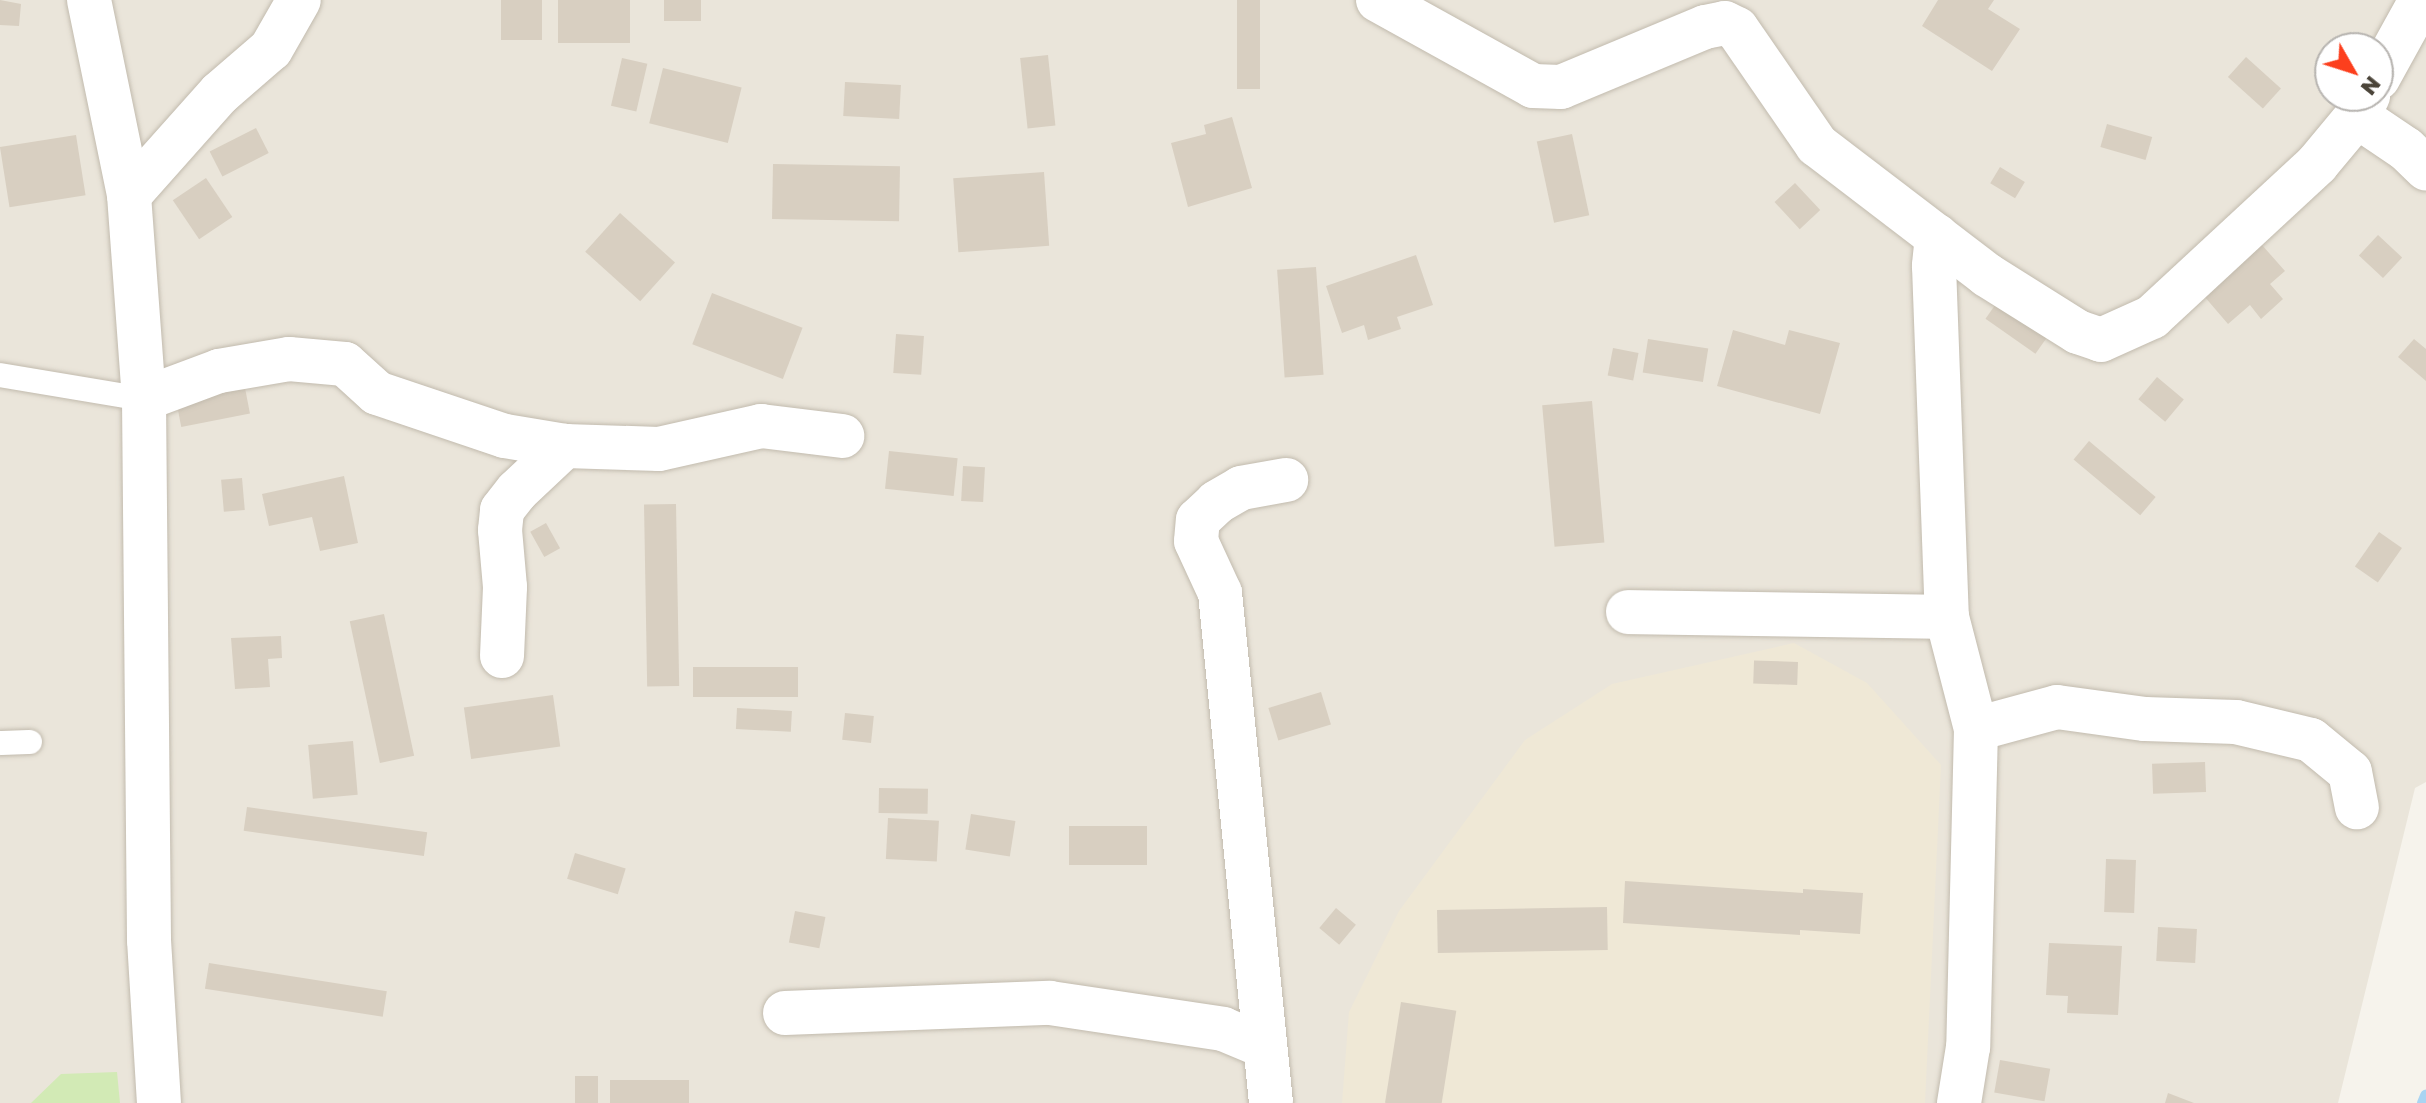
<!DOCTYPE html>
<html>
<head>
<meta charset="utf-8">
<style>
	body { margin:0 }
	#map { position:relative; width:2426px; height:1103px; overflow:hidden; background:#f6f3ec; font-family:"Golos Text",sans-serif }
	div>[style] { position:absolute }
	.residential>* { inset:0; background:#eae5da }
	.education>* { inset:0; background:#efe8d6 }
	.green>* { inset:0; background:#d2eab5 }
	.stream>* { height:12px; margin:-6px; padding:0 6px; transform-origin:6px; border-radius:6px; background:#a9d4f2 }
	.building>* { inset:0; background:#d8cfc1; transform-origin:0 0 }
	.roads { filter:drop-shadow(0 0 2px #c2bbae) drop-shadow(0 0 2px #c2bbae) }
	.service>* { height:24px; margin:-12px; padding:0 12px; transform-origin:12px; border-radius:12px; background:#fff }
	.minor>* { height:44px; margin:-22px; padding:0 22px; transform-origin:22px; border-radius:22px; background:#fff }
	span { translate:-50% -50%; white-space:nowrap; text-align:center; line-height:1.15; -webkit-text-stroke:8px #fff; paint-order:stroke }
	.north { position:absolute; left:2314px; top:32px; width:80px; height:80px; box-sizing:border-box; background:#fff; border:2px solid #b7b4b0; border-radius:50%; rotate:129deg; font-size:22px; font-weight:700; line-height:32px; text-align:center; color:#4b4439 }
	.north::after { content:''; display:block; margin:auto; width:28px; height:36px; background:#fc3f1d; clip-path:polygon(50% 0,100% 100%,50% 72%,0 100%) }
</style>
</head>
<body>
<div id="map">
	<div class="residential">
		<i style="clip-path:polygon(evenodd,0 0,2426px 0,2426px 782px,2415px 788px,2338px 1103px,0 1103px,0 0,2330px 48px,2378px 48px,2378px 96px,2330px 96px,2330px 48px)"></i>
	</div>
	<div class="education">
		<i style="clip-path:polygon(1794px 643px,1867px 683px,1941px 765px,1925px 1103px,1342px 1103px,1349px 1012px,1399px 911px,1525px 740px,1612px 684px)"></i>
	</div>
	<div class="green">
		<i style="clip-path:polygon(117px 1072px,120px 1103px,31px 1103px,61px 1074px)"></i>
	</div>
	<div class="stream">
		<i style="left:2423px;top:1103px;width:8px;rotate:-67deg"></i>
	</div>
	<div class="building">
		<i style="clip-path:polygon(0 0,21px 4px,19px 26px,0 25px)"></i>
		<i style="left:501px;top:0;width:41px;height:40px"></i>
		<i style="left:558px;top:0;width:72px;height:43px"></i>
		<i style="left:664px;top:0;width:37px;height:21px"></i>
		<i style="left:1237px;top:0;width:23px;height:89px"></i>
		<i style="clip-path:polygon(1938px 0,1994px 0,1988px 9px,2020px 29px,1992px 71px,1922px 26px)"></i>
		<i style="left:1048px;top:55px;width:71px;height:28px;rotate:84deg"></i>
		<i style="left:2246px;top:57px;width:47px;height:27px;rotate:42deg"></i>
		<i style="left:622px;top:58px;width:26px;height:49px;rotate:13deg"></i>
		<i style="left:663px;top:68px;width:81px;height:57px;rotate:14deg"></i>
		<i style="left:845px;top:82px;width:56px;height:34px;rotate:3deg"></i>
		<i style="clip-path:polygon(1232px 117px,1252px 188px,1188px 207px,1171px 143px,1206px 134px,1204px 125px)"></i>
		<i style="left:2107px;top:124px;width:47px;height:24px;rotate:16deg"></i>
		<i style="left:256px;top:128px;width:28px;height:52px;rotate:63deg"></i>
		<i style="left:1572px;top:134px;width:83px;height:36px;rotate:78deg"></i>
		<i style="left:76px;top:135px;width:61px;height:77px;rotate:81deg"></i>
		<i style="left:773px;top:164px;width:127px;height:55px;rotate:1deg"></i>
		<i style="left:2000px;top:167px;width:29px;height:19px;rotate:31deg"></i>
		<i style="left:1044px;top:172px;width:74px;height:91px;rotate:86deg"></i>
		<i style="left:206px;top:178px;width:47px;height:40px;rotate:56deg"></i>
		<i style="left:1795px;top:183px;width:37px;height:28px;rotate:47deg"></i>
		<i style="left:620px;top:213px;width:74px;height:52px;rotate:42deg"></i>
		<i style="left:2378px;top:235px;width:33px;height:28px;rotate:43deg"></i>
		<i style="clip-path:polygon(2262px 245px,2285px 271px,2270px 284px,2283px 299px,2261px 319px,2250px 305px,2228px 324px,2204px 296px)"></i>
		<i style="clip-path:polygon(1416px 255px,1433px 305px,1397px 317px,1401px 329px,1368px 340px,1364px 325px,1342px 333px,1326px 286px)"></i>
		<i style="left:1316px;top:267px;width:108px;height:39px;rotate:86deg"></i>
		<i style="left:2005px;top:291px;width:61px;height:34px;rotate:35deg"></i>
		<i style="left:712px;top:293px;width:97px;height:55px;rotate:21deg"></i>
		<i style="clip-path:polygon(1733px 330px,1785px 345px,1789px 330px,1840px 343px,1820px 414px,1717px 386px)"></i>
		<i style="left:896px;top:334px;width:28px;height:39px;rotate:4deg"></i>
		<i style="left:1648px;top:339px;width:61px;height:34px;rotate:9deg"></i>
		<i style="clip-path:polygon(2414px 339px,2426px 349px,2426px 381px,2398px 357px)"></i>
		<i style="left:1613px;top:348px;width:26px;height:28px;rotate:11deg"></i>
		<i style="left:2157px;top:377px;width:35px;height:29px;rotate:40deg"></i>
		<i style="left:245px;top:388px;width:26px;height:70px;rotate:79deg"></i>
		<i style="left:1592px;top:401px;width:142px;height:50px;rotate:85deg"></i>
		<i style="left:2089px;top:441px;width:87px;height:24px;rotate:40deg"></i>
		<i style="left:889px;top:451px;width:69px;height:38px;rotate:6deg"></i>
		<i style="left:963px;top:466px;width:22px;height:35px;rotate:3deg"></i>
		<i style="clip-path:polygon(344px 476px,358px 543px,320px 551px,312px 517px,269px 526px,262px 494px)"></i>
		<i style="left:242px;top:478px;width:32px;height:21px;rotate:85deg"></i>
		<i style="left:676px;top:504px;width:182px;height:32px;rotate:89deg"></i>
		<i style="left:546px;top:523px;width:29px;height:18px;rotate:61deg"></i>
		<i style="left:2379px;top:532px;width:28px;height:42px;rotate:35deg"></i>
		<i style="left:384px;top:614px;width:145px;height:35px;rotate:78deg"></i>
		<i style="clip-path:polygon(281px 636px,282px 658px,268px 659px,270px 687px,235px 689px,231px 638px)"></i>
		<i style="left:1798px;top:662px;width:23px;height:44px;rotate:92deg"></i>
		<i style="left:693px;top:667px;width:105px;height:30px"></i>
		<i style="left:1321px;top:692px;width:34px;height:55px;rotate:73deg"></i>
		<i style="left:553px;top:695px;width:52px;height:90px;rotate:82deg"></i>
		<i style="left:737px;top:708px;width:55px;height:21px;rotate:3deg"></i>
		<i style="left:845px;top:713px;width:29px;height:27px;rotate:6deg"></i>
		<i style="left:353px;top:741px;width:54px;height:45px;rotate:85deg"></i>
		<i style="left:2205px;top:762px;width:30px;height:53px;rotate:88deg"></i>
		<i style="left:879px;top:788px;width:49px;height:25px;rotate:1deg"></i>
		<i style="left:247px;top:807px;width:182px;height:24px;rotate:8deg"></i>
		<i style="left:971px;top:814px;width:45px;height:36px;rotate:9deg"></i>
		<i style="left:888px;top:818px;width:51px;height:41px;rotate:3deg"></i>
		<i style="left:1069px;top:826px;width:78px;height:39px"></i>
		<i style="left:575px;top:853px;width:53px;height:27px;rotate:17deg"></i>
		<i style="left:2106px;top:859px;width:30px;height:53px;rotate:2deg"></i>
		<i style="clip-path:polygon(1625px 881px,1803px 893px,1803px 889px,1863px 893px,1860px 934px,1800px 930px,1800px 935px,1623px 923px)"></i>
		<i style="left:1607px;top:907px;width:43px;height:170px;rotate:89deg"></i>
		<i style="left:1336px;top:908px;width:26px;height:26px;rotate:40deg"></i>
		<i style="left:795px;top:911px;width:31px;height:32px;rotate:11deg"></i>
		<i style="left:2158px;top:927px;width:39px;height:34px;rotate:3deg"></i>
		<i style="clip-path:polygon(2049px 943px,2122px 946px,2118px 1015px,2067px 1013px,2068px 996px,2046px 995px)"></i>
		<i style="left:209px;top:963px;width:180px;height:26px;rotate:9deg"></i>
		<i style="left:1401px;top:1002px;width:56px;height:102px;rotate:9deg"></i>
		<i style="left:2000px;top:1060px;width:51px;height:33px;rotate:10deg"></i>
		<i style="left:575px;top:1076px;width:23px;height:27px"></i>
		<i style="left:610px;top:1080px;width:79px;height:23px"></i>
		<i style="clip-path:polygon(2168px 1093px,2194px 1103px,2165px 1103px)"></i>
	</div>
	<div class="roads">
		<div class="service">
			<i style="left:0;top:375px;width:146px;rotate:9.5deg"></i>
			<i style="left:0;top:743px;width:30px;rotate:-2deg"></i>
		</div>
		<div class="minor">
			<i style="left:89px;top:0;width:199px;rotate:78.4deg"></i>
			<i style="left:129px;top:195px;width:205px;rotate:85.8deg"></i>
			<i style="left:144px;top:399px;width:541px;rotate:89.47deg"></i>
			<i style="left:149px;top:940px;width:163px;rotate:86.5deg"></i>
			<i style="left:1378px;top:0;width:177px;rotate:29deg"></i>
			<i style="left:1533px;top:86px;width:28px;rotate:2deg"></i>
			<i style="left:1561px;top:87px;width:156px;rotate:-22.6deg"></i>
			<i style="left:1705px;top:27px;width:20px;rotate:-11deg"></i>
			<i style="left:1725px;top:23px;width:13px;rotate:27deg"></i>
			<i style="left:1737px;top:29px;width:141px;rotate:55.4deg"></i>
			<i style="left:1817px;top:145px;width:214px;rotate:37.4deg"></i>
			<i style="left:1987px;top:275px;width:107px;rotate:32.1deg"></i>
			<i style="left:2078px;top:332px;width:24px;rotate:19deg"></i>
			<i style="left:2101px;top:340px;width:56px;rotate:-24.3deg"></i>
			<i style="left:2152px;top:317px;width:225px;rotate:-42.8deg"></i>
			<i style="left:2317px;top:164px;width:62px;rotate:-50.2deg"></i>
			<i style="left:2357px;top:116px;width:23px;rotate:-61deg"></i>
			<i style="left:2378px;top:78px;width:89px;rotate:-61.1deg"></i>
			<i style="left:2357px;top:116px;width:59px;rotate:34deg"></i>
			<i style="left:2406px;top:149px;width:28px;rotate:44deg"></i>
			<i style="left:129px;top:195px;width:137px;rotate:-48.3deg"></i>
			<i style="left:220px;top:93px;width:67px;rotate:-40.8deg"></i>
			<i style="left:271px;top:49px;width:56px;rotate:-60.3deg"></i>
			<i style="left:1937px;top:236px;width:30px;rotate:96deg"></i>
			<i style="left:1934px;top:266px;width:351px;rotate:87.9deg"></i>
			<i style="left:1947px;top:617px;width:116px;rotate:75.5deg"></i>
			<i style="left:1976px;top:729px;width:318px;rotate:91.4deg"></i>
			<i style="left:1968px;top:1047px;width:57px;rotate:99.1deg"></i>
			<i style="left:144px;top:399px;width:80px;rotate:-20.5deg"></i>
			<i style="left:219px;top:371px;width:71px;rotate:-9.7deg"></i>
			<i style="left:289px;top:359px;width:56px;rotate:5.1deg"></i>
			<i style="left:345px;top:364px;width:43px;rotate:42.2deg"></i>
			<i style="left:377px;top:393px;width:135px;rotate:18.6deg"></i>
			<i style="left:505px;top:436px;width:61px;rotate:9.5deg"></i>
			<i style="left:565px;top:446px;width:94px;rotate:1.8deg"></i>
			<i style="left:659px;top:449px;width:105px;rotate:-12.7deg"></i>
			<i style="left:761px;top:426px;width:82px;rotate:7deg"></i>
			<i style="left:1628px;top:612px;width:319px;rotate:0.9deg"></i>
			<i style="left:502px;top:656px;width:69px;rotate:-87.5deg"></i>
			<i style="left:505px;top:587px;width:57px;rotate:-95deg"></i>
			<i style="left:500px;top:530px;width:20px;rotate:-84deg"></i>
			<i style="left:502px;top:510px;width:24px;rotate:-52deg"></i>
			<i style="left:517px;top:491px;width:66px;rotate:-43.2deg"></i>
			<i style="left:1976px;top:729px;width:84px;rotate:-15.2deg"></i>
			<i style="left:2057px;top:707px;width:89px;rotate:7.8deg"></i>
			<i style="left:2145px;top:719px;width:91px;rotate:1.9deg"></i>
			<i style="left:2236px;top:722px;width:77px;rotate:13.5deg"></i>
			<i style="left:2311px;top:740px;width:50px;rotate:39.4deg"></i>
			<i style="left:2350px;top:772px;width:36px;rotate:79deg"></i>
			<i style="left:785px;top:1013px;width:265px;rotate:-2.2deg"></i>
			<i style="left:1050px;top:1003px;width:175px;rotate:8.5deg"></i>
			<i style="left:1223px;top:1029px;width:44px;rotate:22.5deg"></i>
			<i style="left:1271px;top:1103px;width:513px;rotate:-95.71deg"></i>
			<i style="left:1220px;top:593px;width:57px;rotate:-114.8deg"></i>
			<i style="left:1196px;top:541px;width:21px;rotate:-85deg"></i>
			<i style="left:1198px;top:520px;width:26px;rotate:-43deg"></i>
			<i style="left:1217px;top:502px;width:28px;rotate:-30deg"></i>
			<i style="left:1241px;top:488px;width:46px;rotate:-10.1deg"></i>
		</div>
	</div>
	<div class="north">N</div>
</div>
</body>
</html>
